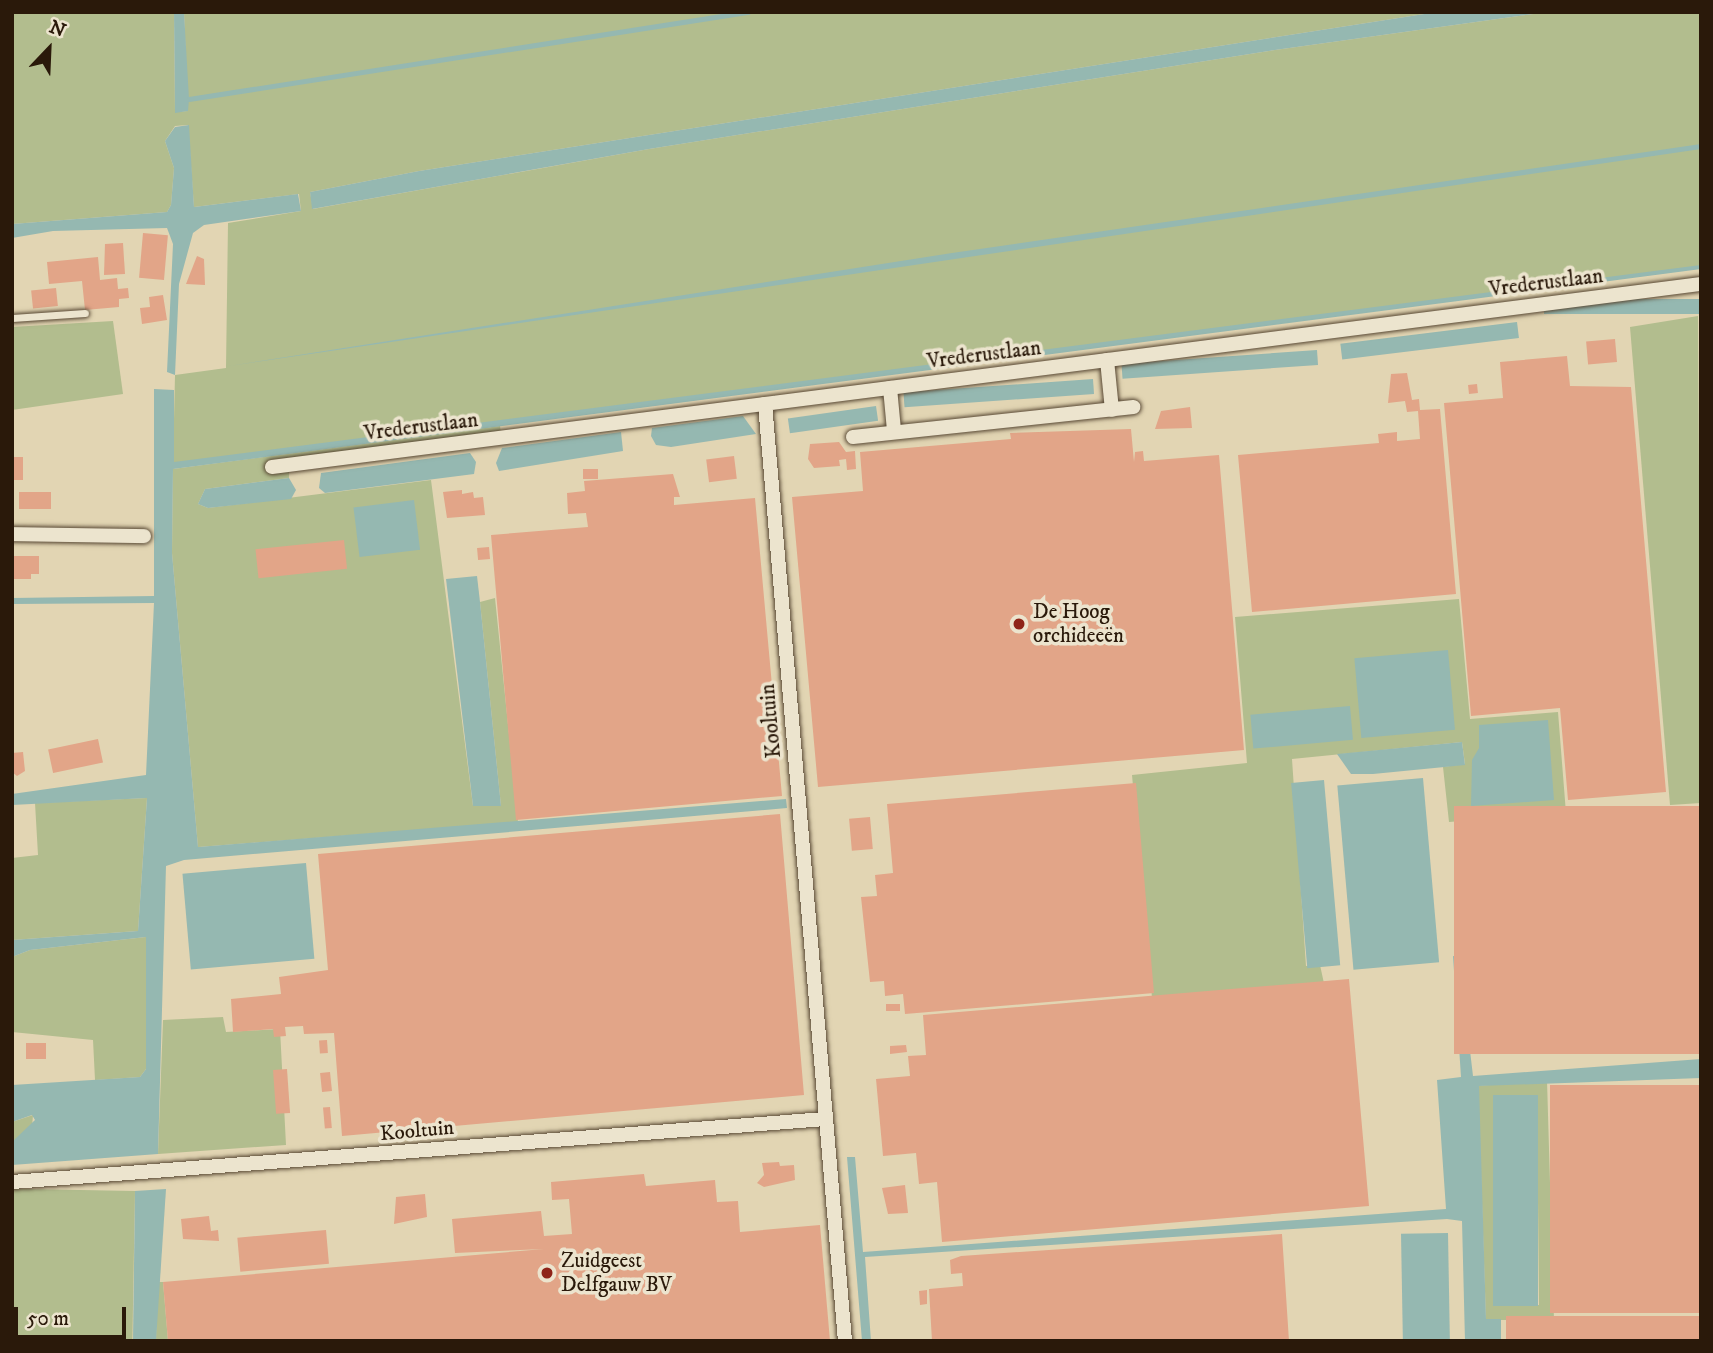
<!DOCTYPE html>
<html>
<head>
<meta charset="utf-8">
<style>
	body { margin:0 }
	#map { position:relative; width:1713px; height:1353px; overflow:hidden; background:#e2d5b3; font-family:"IM FELL DW Pica",serif }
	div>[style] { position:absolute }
	.green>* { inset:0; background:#b2bd8e; transform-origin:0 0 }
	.water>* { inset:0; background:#95b8b1; transform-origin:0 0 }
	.stream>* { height:4.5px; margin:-2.25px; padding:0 2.25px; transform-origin:2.25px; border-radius:2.25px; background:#95b8b1 }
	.building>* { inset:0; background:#e2a588; transform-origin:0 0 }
	.roads { filter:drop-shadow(0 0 2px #584834) drop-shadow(0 0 2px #584834) }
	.service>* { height:7px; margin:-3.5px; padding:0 3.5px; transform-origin:3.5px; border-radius:3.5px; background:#ece4ce }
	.minor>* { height:14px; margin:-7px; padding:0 7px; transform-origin:7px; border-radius:7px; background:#ece4ce }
	.dots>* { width:19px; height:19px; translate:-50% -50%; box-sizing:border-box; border:4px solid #ece4ce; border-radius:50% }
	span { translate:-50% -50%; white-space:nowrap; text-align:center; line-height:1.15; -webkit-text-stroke:7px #ece4ce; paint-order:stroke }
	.street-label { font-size:21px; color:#2a190a }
	.poi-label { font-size:21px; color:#2a190a }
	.left { translate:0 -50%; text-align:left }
	.frame { position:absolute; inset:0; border:14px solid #2a190a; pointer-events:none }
	.north { position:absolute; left:14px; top:14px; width:70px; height:70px; -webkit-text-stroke:5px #ece4ce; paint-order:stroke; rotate:23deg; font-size:19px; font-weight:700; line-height:28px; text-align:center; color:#2a190a }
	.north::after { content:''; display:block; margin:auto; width:24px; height:32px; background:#2a190a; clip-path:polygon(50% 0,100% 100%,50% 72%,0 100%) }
	.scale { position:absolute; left:14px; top:1307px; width:112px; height:32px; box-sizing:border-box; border:4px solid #2a190a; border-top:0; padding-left:9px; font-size:21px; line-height:24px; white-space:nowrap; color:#2a190a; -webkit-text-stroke:5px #ece4ce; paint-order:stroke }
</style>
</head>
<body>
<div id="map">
	<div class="green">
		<i style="clip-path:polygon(12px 12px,174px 12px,175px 112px,188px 111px,184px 12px,1437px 12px,419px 171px,310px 192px,313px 209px,649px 149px,1275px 50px,1548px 12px,1701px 12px,1701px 266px,173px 463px,175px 375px,226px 368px,228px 223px,301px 211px,299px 194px,194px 207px,188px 125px,175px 126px,165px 141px,174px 168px,171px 205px,167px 212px,12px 224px)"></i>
		<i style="clip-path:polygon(1698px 316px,1701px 803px,1670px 805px,1630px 327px)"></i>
		<i style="clip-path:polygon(113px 321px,123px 394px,12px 410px,12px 327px)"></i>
		<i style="clip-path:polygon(500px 426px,501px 433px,289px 471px,289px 478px,205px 489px,198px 504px,208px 508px,431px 480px,473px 806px,501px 806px,480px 602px,495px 598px,518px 822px,198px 847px,172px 553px,173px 469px)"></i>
		<i style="clip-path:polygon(1459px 599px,1470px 719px,1558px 712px,1566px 813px,1449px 822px,1443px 767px,1465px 764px,1462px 742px,1292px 759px,1306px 966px,1320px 965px,1325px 988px,1152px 998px,1132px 775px,1247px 763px,1235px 617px)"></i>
		<i style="clip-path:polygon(147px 798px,138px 931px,12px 940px,12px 858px,38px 855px,35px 803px)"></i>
		<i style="clip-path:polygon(146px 937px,146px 1069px,140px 1077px,95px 1080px,93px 1040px,12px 1032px,12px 957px,30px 950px)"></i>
		<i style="clip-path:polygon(223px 1017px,226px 1032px,280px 1029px,286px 1145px,158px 1154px,163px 1020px)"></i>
		<i style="clip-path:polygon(evenodd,1547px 1080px,1554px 1320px,1486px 1320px,1478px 1086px,1547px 1080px,1537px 1095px,1539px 1305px,1498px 1305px,1493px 1099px,1537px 1095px)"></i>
		<i style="clip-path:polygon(33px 1115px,32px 1127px,12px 1142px,12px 1122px)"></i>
		<i style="left:135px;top:1191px;width:150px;height:123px;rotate:91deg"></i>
		<i style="clip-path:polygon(157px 1282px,163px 1282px,168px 1341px,156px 1341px)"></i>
	</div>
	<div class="water">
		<i style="clip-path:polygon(174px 12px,184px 12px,189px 99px,188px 111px,175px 113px)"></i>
		<i style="clip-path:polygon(1437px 12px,1548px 12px,1275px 50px,649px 149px,312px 209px,310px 192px,419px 171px)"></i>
		<i style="clip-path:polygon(189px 125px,194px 207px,298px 194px,301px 211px,204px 225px,193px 233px,179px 284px,175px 375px,167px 372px,173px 244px,167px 228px,53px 231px,12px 238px,12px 224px,167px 212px,171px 205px,174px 168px,165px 141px,175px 127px)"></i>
		<i style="clip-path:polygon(1701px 144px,1701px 149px,229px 366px,952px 253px)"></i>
		<i style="clip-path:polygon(1701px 265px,1701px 269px,1466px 300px,173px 469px,172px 553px,198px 847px,786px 799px,787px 808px,184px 860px,166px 866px,158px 1154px,12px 1165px,12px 1142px,35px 1120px,32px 1115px,12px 1122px,12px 1085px,140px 1077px,146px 1069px,146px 937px,30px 950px,12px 957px,12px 940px,138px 931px,147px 798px,12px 805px,12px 794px,146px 775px,154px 603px,12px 604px,12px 598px,154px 596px,154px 389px,174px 390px,174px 462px)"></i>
		<i style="left:1701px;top:299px;width:15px;height:157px;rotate:90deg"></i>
		<i style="left:1517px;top:322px;width:16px;height:178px;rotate:83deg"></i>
		<i style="left:1317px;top:350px;width:15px;height:196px;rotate:86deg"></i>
		<i style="left:1093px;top:379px;width:15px;height:190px;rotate:86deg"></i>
		<i style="left:876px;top:406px;width:15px;height:89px;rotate:82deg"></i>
		<i style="clip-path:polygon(743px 416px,756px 434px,671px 447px,656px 445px,651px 436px,652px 428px)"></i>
		<i style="clip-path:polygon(621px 432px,623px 451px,499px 471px,496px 463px,502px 448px)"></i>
		<i style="clip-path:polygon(470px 453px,476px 462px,474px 474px,325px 493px,319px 488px,321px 473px)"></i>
		<i style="clip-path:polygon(289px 478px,296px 490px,291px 499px,208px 508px,198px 504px,205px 489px)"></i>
		<i style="left:414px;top:500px;width:50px;height:61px;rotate:83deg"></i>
		<i style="clip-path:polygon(477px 576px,480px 602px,501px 806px,473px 806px,446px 579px)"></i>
		<i style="left:1448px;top:650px;width:80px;height:94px;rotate:85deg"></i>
		<i style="left:1350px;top:706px;width:34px;height:100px;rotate:85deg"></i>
		<i style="clip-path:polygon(1548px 720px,1554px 800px,1471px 806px,1472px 760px,1479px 748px,1479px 725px)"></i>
		<i style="clip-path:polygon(1462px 742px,1465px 765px,1373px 774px,1351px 774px,1337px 754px)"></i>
		<i style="left:1423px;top:778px;width:185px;height:86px;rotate:85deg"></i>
		<i style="left:1324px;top:780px;width:186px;height:33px;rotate:85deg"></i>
		<i style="left:306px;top:863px;width:96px;height:124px;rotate:85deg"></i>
		<i style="clip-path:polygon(1453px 956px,1459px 957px,1473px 1076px,1701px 1059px,1701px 1078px,1479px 1086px,1486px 1319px,1501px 1319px,1501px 1341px,1465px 1341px,1462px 1221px,1447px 1219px,865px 1257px,871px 1341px,862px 1341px,847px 1157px,855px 1157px,863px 1252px,1446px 1209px,1437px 1080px,1461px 1077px)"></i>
		<i style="left:1538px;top:1095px;width:211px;height:45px;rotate:90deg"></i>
		<i style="clip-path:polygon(166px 1189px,156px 1341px,133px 1341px,135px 1191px)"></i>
		<i style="left:1448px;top:1233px;width:108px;height:47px;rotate:89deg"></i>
	</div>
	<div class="stream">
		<i style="left:189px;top:99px;width:566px;rotate:-8.85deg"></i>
	</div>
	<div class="building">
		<i style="left:143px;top:233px;width:25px;height:45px;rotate:5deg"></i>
		<i style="clip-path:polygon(123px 243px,125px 274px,104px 275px,105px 244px)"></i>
		<i style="clip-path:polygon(197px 256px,204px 259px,205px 285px,186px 284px)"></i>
		<i style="clip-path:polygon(98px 257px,100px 280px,117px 278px,118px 289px,128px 288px,129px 298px,119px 299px,119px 307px,85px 310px,82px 281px,49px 284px,47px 262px)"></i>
		<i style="left:56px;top:288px;width:18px;height:25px;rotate:84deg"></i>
		<i style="clip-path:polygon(163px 295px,167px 320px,142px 324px,140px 308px,150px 307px,149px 297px)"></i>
		<i style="left:1615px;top:339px;width:23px;height:29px;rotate:85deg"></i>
		<i style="clip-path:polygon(1567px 356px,1570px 386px,1631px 387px,1666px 792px,1568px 800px,1560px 708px,1471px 716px,1444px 403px,1503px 398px,1500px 362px)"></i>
		<i style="clip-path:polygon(1407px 373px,1412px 400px,1419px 399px,1420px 410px,1440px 409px,1456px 594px,1252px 612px,1238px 455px,1379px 443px,1378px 434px,1397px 432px,1397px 441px,1420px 439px,1418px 411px,1407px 412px,1405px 401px,1388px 403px,1391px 374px)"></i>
		<i style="left:1477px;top:384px;width:9px;height:9px;rotate:84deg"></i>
		<i style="clip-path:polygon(1190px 407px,1192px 428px,1155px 429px,1161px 411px)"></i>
		<i style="clip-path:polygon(1131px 429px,1134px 462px,1135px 452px,1143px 451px,1144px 461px,1219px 455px,1244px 750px,818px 787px,792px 497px,863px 491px,860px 452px,1011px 439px,1010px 433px)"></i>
		<i style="clip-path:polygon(839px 442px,846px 452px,855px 451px,856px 469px,847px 470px,846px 459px,839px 460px,840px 466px,814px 468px,808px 459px,810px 444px)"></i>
		<i style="left:734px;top:456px;width:23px;height:28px;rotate:83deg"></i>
		<i style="left:13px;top:457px;width:10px;height:23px"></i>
		<i style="left:598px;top:469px;width:10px;height:15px;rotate:90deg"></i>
		<i style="clip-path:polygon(673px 474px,680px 497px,674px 497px,674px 505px,755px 498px,782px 796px,516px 820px,491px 535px,588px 527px,586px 513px,568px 514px,567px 493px,585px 491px,584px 481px)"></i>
		<i style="clip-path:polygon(462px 490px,462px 494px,473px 492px,474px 498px,483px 497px,485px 515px,447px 518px,443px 492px)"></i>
		<i style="left:19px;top:492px;width:32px;height:17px"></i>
		<i style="left:344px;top:540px;width:29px;height:89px;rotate:84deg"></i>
		<i style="left:489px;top:547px;width:12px;height:12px;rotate:85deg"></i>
		<i style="clip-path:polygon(12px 556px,39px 556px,39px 574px,31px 574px,31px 579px,12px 579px)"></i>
		<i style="left:98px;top:739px;width:24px;height:51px;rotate:78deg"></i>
		<i style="clip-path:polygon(23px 752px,25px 771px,17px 776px,12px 772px,12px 753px)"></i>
		<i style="clip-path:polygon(1136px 783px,1154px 993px,905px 1014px,903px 994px,885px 996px,884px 981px,870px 982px,861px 897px,877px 896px,875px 875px,893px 873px,887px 804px)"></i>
		<i style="left:1701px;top:806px;width:248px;height:247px;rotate:90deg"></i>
		<i style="clip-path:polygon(780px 814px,804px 1095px,342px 1136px,334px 1033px,304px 1034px,303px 1026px,285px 1027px,286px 1036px,274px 1037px,273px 1029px,233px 1032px,231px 999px,281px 994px,279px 977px,328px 970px,318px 854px)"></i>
		<i style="left:870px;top:817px;width:32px;height:21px;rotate:85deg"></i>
		<i style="clip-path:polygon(1349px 979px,1369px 1206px,942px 1242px,937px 1182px,919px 1184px,916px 1153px,883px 1156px,876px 1079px,910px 1076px,908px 1056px,926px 1055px,923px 1015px)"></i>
		<i style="left:900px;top:1004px;width:7px;height:14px;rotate:90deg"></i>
		<i style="left:327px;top:1040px;width:13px;height:8px;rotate:86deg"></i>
		<i style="left:26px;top:1043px;width:20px;height:16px"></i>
		<i style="clip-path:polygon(906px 1045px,907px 1052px,890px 1054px,890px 1046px)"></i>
		<i style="left:287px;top:1069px;width:44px;height:14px;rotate:86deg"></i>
		<i style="left:330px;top:1072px;width:19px;height:10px;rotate:84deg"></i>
		<i style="left:1701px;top:1085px;width:228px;height:151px;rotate:90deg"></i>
		<i style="left:330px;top:1107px;width:21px;height:7px;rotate:85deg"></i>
		<i style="clip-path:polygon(779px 1162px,780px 1166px,794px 1165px,795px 1180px,764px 1187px,757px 1183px,764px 1175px,762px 1163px)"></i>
		<i style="clip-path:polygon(644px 1174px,646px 1186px,715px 1180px,717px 1202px,738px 1201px,740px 1232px,820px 1225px,830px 1341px,168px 1341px,163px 1282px,544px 1249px,455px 1253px,452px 1219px,541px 1211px,544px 1236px,572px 1234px,569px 1199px,552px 1200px,551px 1182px)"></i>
		<i style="clip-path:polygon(905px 1185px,908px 1213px,888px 1214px,882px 1188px)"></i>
		<i style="clip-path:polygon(425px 1194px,427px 1217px,394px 1224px,396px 1197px)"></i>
		<i style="clip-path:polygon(209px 1216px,211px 1231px,218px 1230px,219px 1241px,183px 1239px,181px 1219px)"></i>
		<i style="left:326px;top:1230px;width:34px;height:89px;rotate:85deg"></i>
		<i style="clip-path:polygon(1282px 1234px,1289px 1341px,932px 1341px,929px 1289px,963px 1286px,962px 1273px,951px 1274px,950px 1260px,961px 1256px)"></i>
		<i style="clip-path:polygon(927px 1290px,927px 1304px,920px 1305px,919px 1291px)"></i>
		<i style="left:1701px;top:1316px;width:25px;height:195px;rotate:90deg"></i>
	</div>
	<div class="roads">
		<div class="service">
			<i style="left:12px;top:318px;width:73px;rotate:-3.9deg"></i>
		</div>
		<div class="minor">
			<i style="left:1107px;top:360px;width:50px;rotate:84.3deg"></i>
			<i style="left:890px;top:388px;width:42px;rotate:84.6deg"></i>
			<i style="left:765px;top:404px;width:940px;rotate:85.12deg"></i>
			<i style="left:853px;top:437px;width:282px;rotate:-6.1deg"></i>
			<i style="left:272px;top:467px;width:1441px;rotate:-7.3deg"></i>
			<i style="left:12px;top:534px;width:132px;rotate:0.9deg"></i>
			<i style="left:12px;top:1182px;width:816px;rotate:-4.43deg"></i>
		</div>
	</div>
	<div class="dots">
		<i style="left:1019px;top:624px;background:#8f2418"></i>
		<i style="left:547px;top:1273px;background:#8f2418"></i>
	</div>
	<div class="street-label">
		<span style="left:1546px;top:283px;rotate:-7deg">Vrederustlaan</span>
		<span style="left:984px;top:355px;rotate:-7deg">Vrederustlaan</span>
		<span style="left:421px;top:427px;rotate:-7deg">Vrederustlaan</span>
		<span style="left:771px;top:721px;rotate:-95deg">Kooltuin</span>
		<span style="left:417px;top:1131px;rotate:-5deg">Kooltuin</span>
	</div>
	<div class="poi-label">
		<span class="left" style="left:1033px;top:624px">De Hoog<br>orchideeën</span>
		<span class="left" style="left:561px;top:1273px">Zuidgeest<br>Delfgauw BV</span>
	</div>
	<div class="frame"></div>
	<div class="north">N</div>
	<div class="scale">50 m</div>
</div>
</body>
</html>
